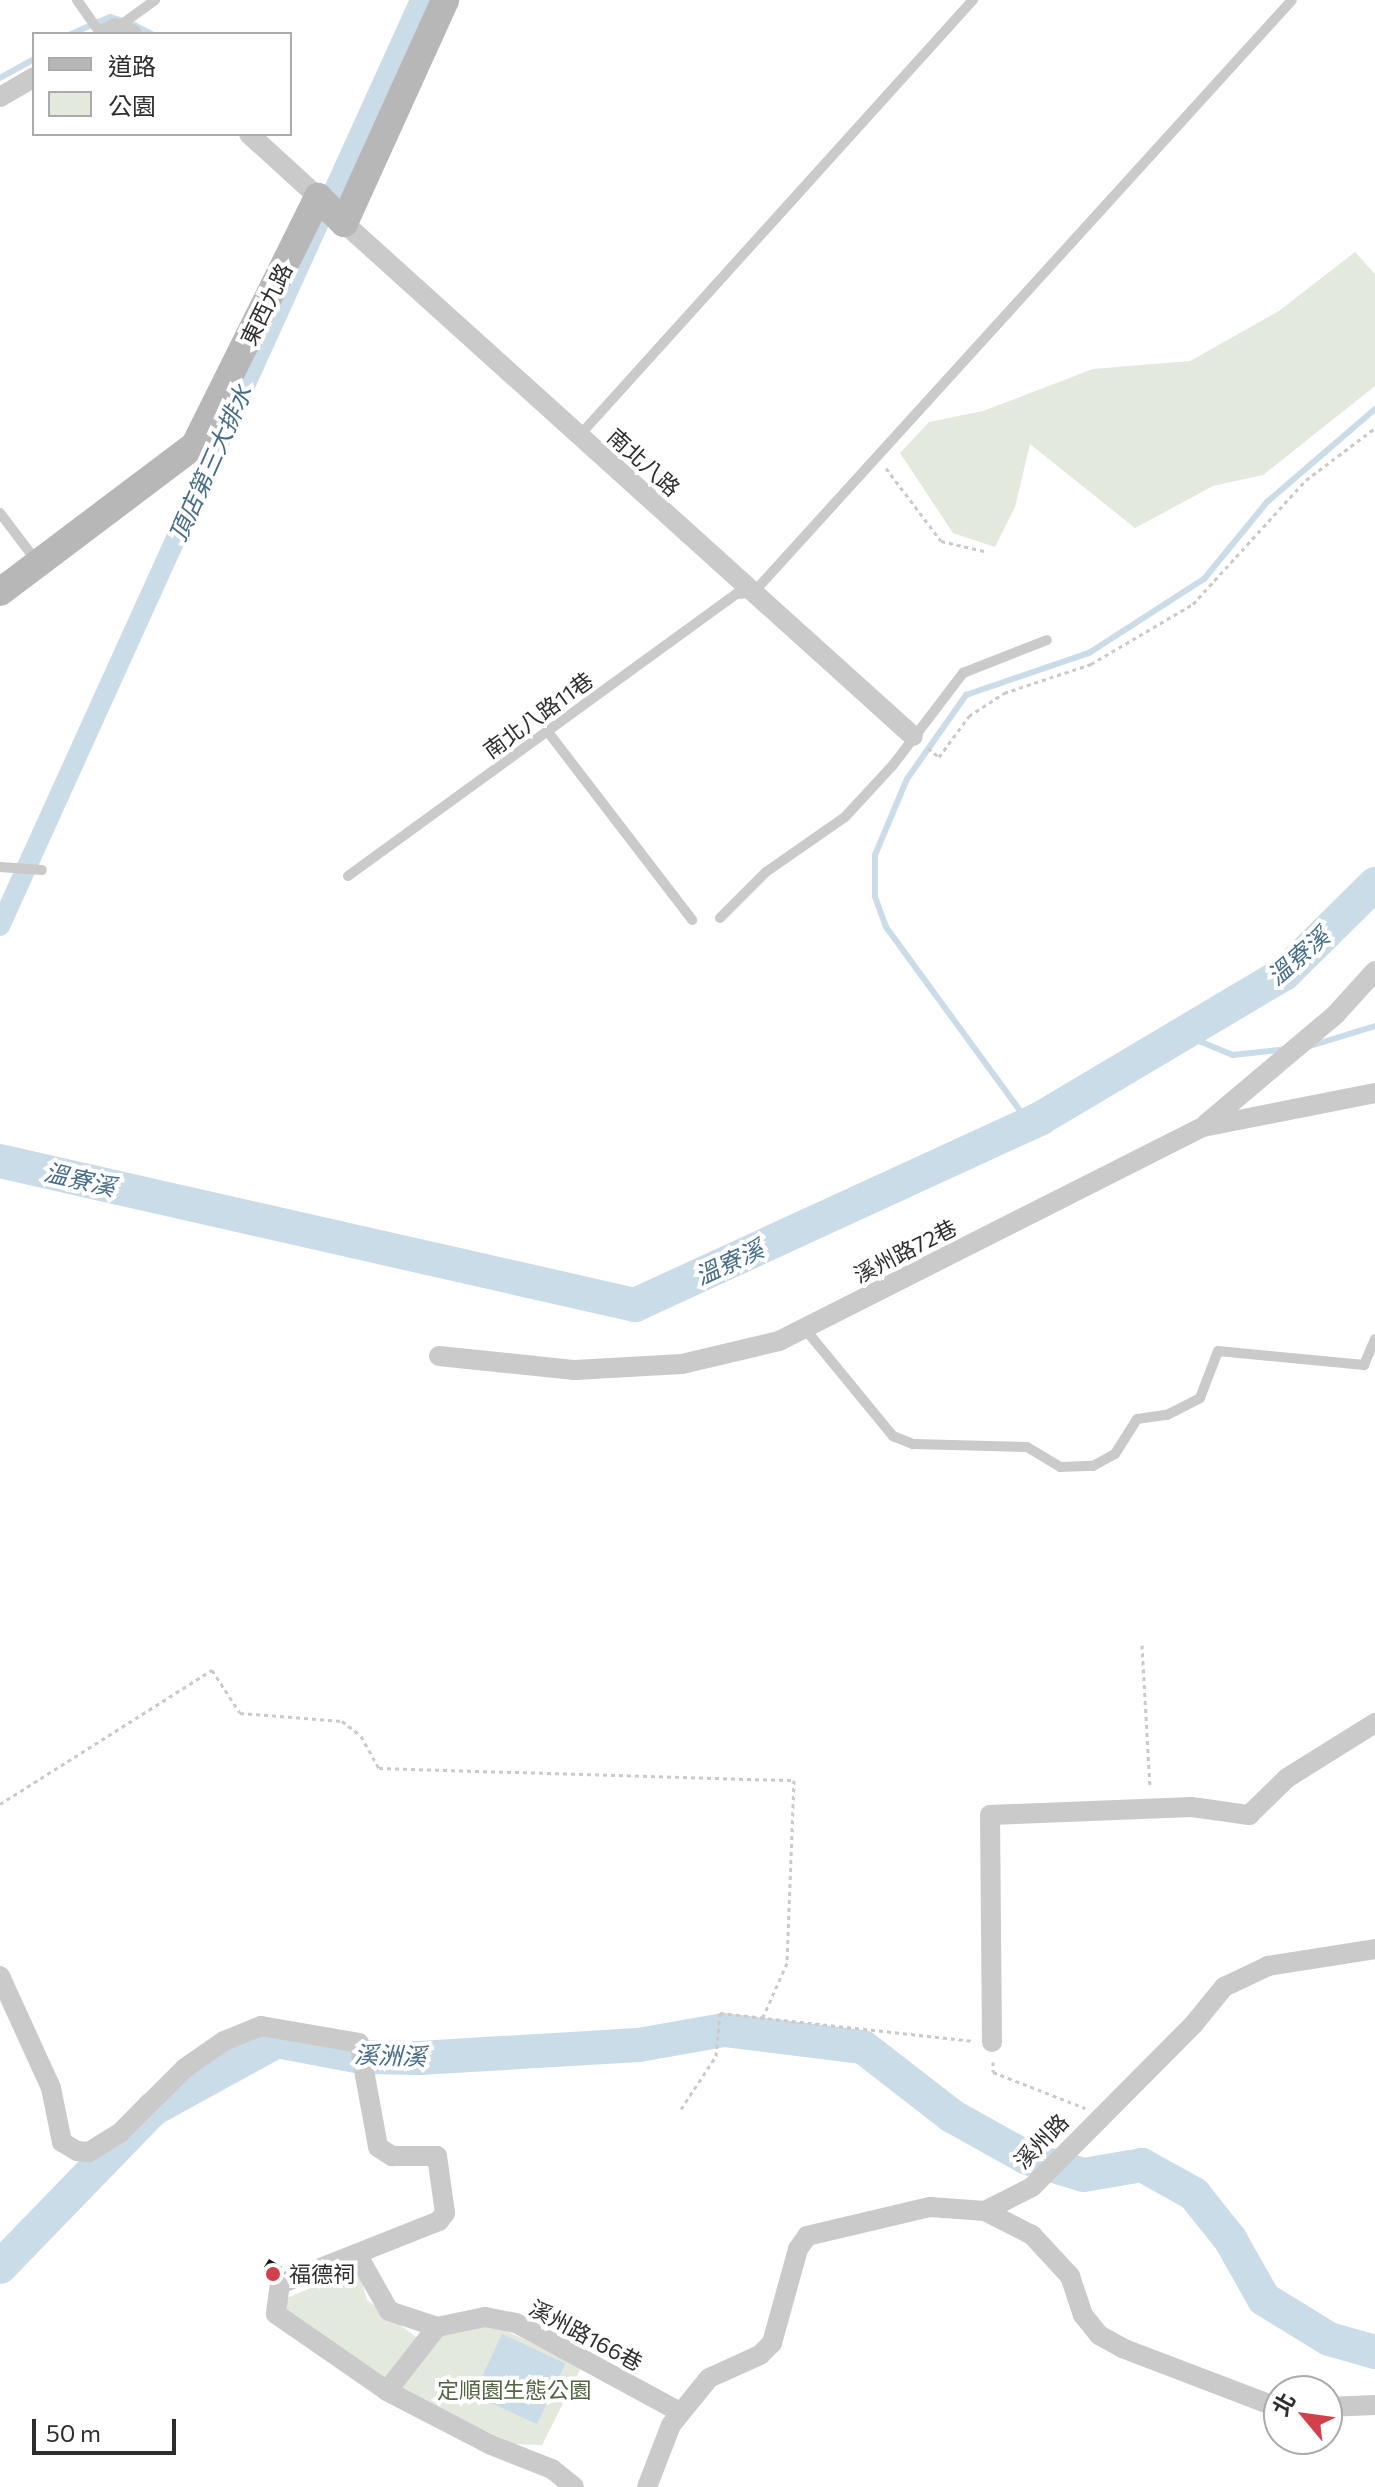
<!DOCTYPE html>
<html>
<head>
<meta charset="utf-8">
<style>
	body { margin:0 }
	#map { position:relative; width:1375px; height:2487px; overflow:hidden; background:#fff; font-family:Commissioner,"Noto Sans TC",sans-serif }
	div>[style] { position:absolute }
	.green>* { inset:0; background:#e3e9dc }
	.water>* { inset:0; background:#cadce7; transform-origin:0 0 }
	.stream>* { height:6px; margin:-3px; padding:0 3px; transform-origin:3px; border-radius:3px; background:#cadce7 }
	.canal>* { height:20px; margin:-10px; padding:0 10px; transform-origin:10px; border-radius:10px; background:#cadce7 }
	.river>* { height:34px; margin:-17px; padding:0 17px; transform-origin:17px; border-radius:17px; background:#cadce7 }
	.path>* { height:3px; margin-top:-1.5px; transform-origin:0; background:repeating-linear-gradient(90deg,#cacaca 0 4px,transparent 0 8px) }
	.lane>* { height:10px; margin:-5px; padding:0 5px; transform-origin:5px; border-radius:5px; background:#cacaca }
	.street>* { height:20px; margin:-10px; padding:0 10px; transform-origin:10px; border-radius:10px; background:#cacaca }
	.secondary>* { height:28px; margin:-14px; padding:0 14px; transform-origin:14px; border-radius:14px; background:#b7b7b7 }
	.wall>* { inset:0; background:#8a8a8a }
	.shaded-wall>* { inset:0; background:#5a5a5a }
	.building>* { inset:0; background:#141414 }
	.dots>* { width:22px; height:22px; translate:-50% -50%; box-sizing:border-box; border:4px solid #fff; border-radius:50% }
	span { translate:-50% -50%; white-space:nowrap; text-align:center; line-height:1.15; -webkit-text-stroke:8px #fff; paint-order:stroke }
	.street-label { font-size:22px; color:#2d2d2d }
	.poi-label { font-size:22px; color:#2d2d2d }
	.left { translate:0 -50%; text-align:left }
	.park-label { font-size:22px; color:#50643f }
	.water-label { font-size:24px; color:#446c86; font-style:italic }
	.legend { position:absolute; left:32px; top:32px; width:260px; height:104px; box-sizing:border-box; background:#fff; border:2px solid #ababab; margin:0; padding:10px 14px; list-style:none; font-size:24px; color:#2d2d2d }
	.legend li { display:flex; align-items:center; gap:16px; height:40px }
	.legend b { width:40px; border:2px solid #ababab }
	.north { position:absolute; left:1263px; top:2375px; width:80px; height:80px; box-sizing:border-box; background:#fff; border:2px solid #ababab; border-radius:50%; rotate:299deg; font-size:22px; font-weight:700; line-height:32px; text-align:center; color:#2d2d2d }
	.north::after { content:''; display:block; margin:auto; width:28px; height:36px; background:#d2414b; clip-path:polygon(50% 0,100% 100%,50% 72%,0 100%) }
	.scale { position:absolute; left:32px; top:2419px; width:144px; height:36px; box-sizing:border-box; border:4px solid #2d2d2d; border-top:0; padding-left:10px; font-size:24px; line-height:28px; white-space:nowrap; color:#2d2d2d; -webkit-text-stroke:6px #fff; paint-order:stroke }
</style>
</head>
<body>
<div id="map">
	<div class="green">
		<i style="clip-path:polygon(1355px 252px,1375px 274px,1375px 386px,1263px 475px,1213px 486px,1135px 528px,1030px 444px,1015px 507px,995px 547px,953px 533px,900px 453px,929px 422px,983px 411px,1093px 369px,1190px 361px,1279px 311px)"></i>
		<i style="clip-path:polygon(358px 2268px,367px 2300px,416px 2337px,489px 2323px,582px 2366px,542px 2445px,512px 2444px,389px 2381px,287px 2315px,287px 2298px)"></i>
	</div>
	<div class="water">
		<i style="left:502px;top:2334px;width:70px;height:67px;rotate:25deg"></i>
	</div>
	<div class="stream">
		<i style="left:134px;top:25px;width:20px;rotate:27deg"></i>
		<i style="left:71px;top:34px;width:43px;rotate:-23.6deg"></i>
		<i style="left:110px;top:17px;width:10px;rotate:17deg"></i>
		<i style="left:0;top:78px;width:39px;rotate:-29deg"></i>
		<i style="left:1182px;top:1034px;width:55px;rotate:22.4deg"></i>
		<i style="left:1233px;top:1055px;width:54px;rotate:-6.3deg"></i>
		<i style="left:1310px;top:1046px;width:68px;rotate:-17.1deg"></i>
		<i style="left:1029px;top:1123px;width:243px;rotate:-126.1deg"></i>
		<i style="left:886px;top:927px;width:33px;rotate:-110deg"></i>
		<i style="left:875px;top:896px;width:41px;rotate:-90deg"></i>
		<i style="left:875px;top:855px;width:82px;rotate:-67.2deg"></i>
		<i style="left:907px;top:779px;width:103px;rotate:-54.9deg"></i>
		<i style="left:966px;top:695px;width:130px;rotate:-18.9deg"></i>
		<i style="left:1089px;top:653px;width:137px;rotate:-32.8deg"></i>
		<i style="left:1204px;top:579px;width:99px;rotate:-50.7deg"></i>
		<i style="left:1267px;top:502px;width:143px;rotate:-40.7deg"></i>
	</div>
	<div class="canal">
		<i style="left:0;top:926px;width:1017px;rotate:-65.6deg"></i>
	</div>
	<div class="river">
		<i style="left:0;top:1161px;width:651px;rotate:12.78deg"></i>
		<i style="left:635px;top:1305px;width:447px;rotate:-24.7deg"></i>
		<i style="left:1041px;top:1118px;width:282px;rotate:-30.7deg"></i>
		<i style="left:1284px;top:974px;width:128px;rotate:-44.7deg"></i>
		<i style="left:0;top:2267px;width:220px;rotate:-45.9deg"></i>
		<i style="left:153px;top:2109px;width:141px;rotate:-28.7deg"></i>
		<i style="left:277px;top:2041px;width:86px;rotate:10.8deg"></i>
		<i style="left:361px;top:2057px;width:59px;rotate:1deg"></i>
		<i style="left:420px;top:2058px;width:219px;rotate:-3.4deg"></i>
		<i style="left:639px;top:2045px;width:86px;rotate:-10deg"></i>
		<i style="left:724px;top:2030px;width:140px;rotate:7deg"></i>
		<i style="left:863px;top:2047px;width:113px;rotate:37.8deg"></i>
		<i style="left:952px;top:2116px;width:86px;rotate:29.2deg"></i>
		<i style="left:1027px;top:2158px;width:59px;rotate:16.6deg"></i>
		<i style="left:1084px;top:2175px;width:59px;rotate:-9.8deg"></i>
		<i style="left:1142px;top:2165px;width:60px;rotate:29.1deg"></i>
		<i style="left:1194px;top:2194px;width:58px;rotate:51.3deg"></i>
		<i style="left:1230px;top:2239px;width:69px;rotate:60.5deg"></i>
		<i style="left:1264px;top:2299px;width:76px;rotate:31.6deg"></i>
		<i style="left:1329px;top:2339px;width:48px;rotate:15.8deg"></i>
	</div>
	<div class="path">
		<i style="left:886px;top:468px;width:91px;rotate:53deg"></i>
		<i style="left:941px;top:541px;width:44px;rotate:13.1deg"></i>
		<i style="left:928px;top:748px;width:14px;rotate:39deg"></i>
		<i style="left:939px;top:757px;width:51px;rotate:-53.8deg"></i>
		<i style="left:969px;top:716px;width:42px;rotate:-33.3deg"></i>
		<i style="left:1004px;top:693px;width:92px;rotate:-18.4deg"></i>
		<i style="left:1091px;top:664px;width:118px;rotate:-30.5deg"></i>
		<i style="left:1193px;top:604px;width:168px;rotate:-47.7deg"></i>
		<i style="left:1306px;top:480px;width:86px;rotate:-37deg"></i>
		<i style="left:1142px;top:1645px;width:143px;rotate:86.8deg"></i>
		<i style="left:0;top:1804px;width:251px;rotate:-32.3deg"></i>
		<i style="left:212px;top:1670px;width:51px;rotate:56.9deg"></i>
		<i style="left:240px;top:1713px;width:102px;rotate:4.5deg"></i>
		<i style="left:342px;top:1721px;width:24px;rotate:38deg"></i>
		<i style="left:361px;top:1736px;width:37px;rotate:61deg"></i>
		<i style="left:379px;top:1768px;width:415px;rotate:1.7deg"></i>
		<i style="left:794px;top:1780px;width:183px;rotate:92.2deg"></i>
		<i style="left:787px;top:1963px;width:59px;rotate:114deg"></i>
		<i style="left:993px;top:2062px;width:10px;rotate:90deg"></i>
		<i style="left:993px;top:2072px;width:99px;rotate:21.4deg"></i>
		<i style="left:681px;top:2109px;width:64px;rotate:-56.6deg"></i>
		<i style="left:716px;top:2056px;width:43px;rotate:-84.7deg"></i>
		<i style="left:720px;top:2013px;width:255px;rotate:6.3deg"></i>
	</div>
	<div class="lane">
		<i style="left:77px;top:0;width:42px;rotate:54.8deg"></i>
		<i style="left:118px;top:27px;width:46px;rotate:-36.1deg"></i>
		<i style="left:579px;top:436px;width:588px;rotate:-47.9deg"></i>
		<i style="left:0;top:513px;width:63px;rotate:52.8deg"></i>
		<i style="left:548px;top:732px;width:237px;rotate:52.5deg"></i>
		<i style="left:0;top:867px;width:42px;rotate:4.1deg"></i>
		<i style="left:348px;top:876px;width:480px;rotate:-36deg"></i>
		<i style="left:736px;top:594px;width:17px;rotate:-3deg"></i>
		<i style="left:753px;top:593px;width:801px;rotate:-47.73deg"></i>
		<i style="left:720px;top:918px;width:65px;rotate:-45deg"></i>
		<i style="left:766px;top:872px;width:96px;rotate:-34.8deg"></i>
		<i style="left:845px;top:817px;width:71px;rotate:-47.3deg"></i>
		<i style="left:893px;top:765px;width:116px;rotate:-52.7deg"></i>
		<i style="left:963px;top:673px;width:90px;rotate:-21.4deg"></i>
		<i style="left:805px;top:1329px;width:139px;rotate:50.6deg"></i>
		<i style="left:893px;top:1436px;width:22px;rotate:22deg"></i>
		<i style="left:913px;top:1444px;width:114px;rotate:1.5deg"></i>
		<i style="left:1027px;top:1447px;width:39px;rotate:31deg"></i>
		<i style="left:1060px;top:1467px;width:33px;rotate:-2deg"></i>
		<i style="left:1093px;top:1466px;width:25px;rotate:-29deg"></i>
		<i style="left:1115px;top:1454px;width:41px;rotate:-57.8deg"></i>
		<i style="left:1137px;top:1419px;width:30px;rotate:-8deg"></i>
		<i style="left:1167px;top:1415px;width:37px;rotate:-27deg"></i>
		<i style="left:1200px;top:1398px;width:50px;rotate:-69deg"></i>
		<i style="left:1218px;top:1351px;width:147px;rotate:5.5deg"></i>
		<i style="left:1364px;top:1365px;width:28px;rotate:-67deg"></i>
	</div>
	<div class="street">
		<i style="left:103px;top:34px;width:14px;rotate:-25deg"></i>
		<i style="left:116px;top:28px;width:17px;rotate:21deg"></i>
		<i style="left:0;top:97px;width:39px;rotate:-30deg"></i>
		<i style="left:249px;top:134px;width:93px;rotate:42.4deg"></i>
		<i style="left:344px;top:223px;width:766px;rotate:42.04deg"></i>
		<i style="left:1206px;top:1124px;width:170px;rotate:-40.2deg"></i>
		<i style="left:1336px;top:1014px;width:58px;rotate:-47.8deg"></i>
		<i style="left:439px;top:1356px;width:137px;rotate:5.9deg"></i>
		<i style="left:575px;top:1370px;width:107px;rotate:-3.2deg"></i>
		<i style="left:682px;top:1364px;width:100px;rotate:-13.3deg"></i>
		<i style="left:779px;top:1341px;width:475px;rotate:-26.8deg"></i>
		<i style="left:1203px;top:1127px;width:175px;rotate:-11.2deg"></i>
		<i style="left:0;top:1976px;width:123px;rotate:65.5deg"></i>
		<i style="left:51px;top:2088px;width:55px;rotate:78.5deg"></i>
		<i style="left:62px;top:2142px;width:17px;rotate:31deg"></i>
		<i style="left:77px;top:2151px;width:12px;rotate:5deg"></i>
		<i style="left:89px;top:2152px;width:36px;rotate:-32deg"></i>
		<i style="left:120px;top:2133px;width:92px;rotate:-45deg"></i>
		<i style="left:185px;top:2068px;width:47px;rotate:-34.7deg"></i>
		<i style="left:224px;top:2041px;width:40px;rotate:-22deg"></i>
		<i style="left:261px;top:2026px;width:99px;rotate:9.8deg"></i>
		<i style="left:359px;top:2043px;width:106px;rotate:79.6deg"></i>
		<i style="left:378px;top:2147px;width:17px;rotate:33deg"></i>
		<i style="left:392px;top:2156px;width:45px"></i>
		<i style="left:437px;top:2156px;width:58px;rotate:82deg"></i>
		<i style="left:445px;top:2213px;width:10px;rotate:127deg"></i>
		<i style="left:439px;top:2221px;width:171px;rotate:158.4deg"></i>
		<i style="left:280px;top:2284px;width:30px;rotate:98deg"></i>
		<i style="left:276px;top:2314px;width:135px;rotate:34.7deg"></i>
		<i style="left:387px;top:2391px;width:117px;rotate:27.4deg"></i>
		<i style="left:491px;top:2445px;width:66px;rotate:21.5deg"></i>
		<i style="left:552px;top:2469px;width:28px;rotate:39deg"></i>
		<i style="left:992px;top:2042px;width:227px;rotate:-90.5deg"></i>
		<i style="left:990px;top:1815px;width:202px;rotate:-2.3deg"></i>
		<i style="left:1192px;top:1807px;width:58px;rotate:8deg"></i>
		<i style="left:1249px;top:1815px;width:53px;rotate:-44.2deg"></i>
		<i style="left:1287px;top:1778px;width:104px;rotate:-32deg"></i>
		<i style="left:985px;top:2211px;width:53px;rotate:27.1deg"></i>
		<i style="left:1032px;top:2235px;width:56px;rotate:47.2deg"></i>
		<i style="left:1070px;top:2276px;width:41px;rotate:71.6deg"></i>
		<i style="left:1083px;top:2315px;width:26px;rotate:51deg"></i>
		<i style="left:1099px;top:2335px;width:26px;rotate:29deg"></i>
		<i style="left:1122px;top:2348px;width:168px;rotate:20.9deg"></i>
		<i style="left:357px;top:2254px;width:65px;rotate:60.7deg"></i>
		<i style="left:389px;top:2311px;width:51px;rotate:18.4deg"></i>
		<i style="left:437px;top:2327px;width:49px;rotate:-11.8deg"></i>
		<i style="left:485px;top:2317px;width:32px;rotate:11deg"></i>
		<i style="left:516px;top:2323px;width:187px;rotate:28.5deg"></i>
		<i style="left:387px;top:2391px;width:81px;rotate:-52deg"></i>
		<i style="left:1327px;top:2407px;width:48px;rotate:-2.4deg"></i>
		<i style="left:647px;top:2487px;width:66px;rotate:-68.8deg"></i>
		<i style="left:671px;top:2425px;width:60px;rotate:-51deg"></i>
		<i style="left:709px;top:2378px;width:56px;rotate:-24.3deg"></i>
		<i style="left:760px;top:2355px;width:17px;rotate:-45deg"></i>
		<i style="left:772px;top:2343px;width:98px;rotate:-74.5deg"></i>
		<i style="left:798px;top:2249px;width:16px;rotate:-55deg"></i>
		<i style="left:807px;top:2236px;width:126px;rotate:-13.3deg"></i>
		<i style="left:930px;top:2207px;width:55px;rotate:4.2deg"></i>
		<i style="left:985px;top:2211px;width:53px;rotate:-27.1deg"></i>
		<i style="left:1032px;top:2187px;width:228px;rotate:-45.2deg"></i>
		<i style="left:1193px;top:2025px;width:49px;rotate:-50.8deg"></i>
		<i style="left:1224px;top:1987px;width:49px;rotate:-25.5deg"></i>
		<i style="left:1268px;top:1966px;width:108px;rotate:-9deg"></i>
	</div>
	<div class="secondary">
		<i style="left:0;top:592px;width:244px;rotate:-37deg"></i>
		<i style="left:195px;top:445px;width:277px;rotate:-63.6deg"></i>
		<i style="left:318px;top:197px;width:37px;rotate:45deg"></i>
		<i style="left:344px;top:223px;width:245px;rotate:-65.6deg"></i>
	</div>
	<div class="wall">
		<i style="clip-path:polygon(264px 2267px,282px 2275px,278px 2282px,264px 2274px)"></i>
	</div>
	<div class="shaded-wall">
		<i style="clip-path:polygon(282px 2267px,282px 2275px,278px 2282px,278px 2274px)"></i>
	</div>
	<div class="building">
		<i style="clip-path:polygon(269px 2259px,282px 2267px,278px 2274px,264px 2267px)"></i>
	</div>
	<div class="dots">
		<i style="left:273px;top:2274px;background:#d2414b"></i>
	</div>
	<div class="street-label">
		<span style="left:266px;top:304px;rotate:-64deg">東西九路</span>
		<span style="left:644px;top:462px;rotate:42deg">南北八路</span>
		<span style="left:538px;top:715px;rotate:-36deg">南北八路11巷</span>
		<span style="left:905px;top:1251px;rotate:-27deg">溪州路72巷</span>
		<span style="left:1041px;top:2141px;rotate:-46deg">溪州路</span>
		<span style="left:586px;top:2335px;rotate:28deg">溪州路166巷</span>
	</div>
	<div class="poi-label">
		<span class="left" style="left:289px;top:2274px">福德祠</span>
	</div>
	<div class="park-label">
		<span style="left:514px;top:2390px">定順園生態公園</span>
	</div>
	<div class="water-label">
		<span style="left:210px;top:463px;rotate:-66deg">頂店第三大排水</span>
		<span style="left:1298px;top:956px;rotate:-41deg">溫寮溪</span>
		<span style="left:80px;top:1179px;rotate:13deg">溫寮溪</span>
		<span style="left:729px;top:1262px;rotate:-25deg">溫寮溪</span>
		<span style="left:390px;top:2055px;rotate:2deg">溪洲溪</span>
	</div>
	<ul class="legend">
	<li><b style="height:10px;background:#b7b7b7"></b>道路</li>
	<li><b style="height:22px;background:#e3e9dc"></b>公園</li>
	</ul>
	<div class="north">北</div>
	<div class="scale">50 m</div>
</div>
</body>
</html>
